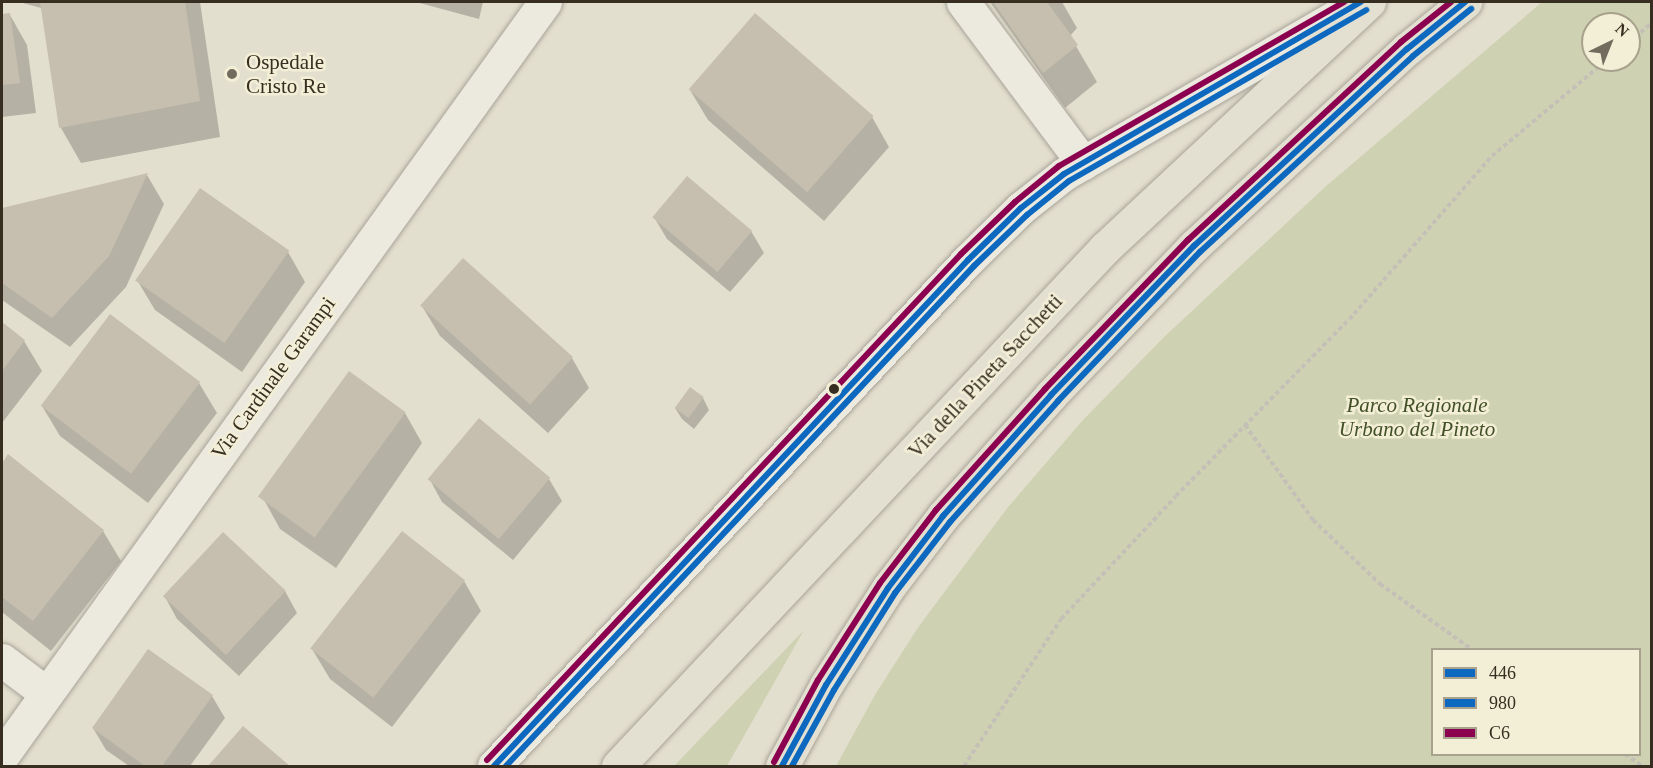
<!DOCTYPE html>
<html>
<head>
<meta charset="utf-8">
<style>
	body { margin:0 }
	#map { position:relative; width:1653px; height:768px; overflow:hidden; background:#e3dfcf; font-family:Georgia,serif }
	div>[style] { position:absolute }
	.green>* { inset:0; background:#cfd2b2 }
	.shadow>* { inset:0; background:#0003 }
	.building>* { inset:0; background:#c6bfb0; transform-origin:0 0 }
	.path>* { height:4px; margin-top:-2px; transform-origin:0; background:repeating-linear-gradient(90deg,#c4c0b7 0 4.5px,transparent 0 7.5px) }
	.roads { filter:drop-shadow(0 0 2px #a8a498) drop-shadow(0 0 2px #a8a498) }
	.street>* { height:33px; margin:-16.5px; padding:0 16.5px; transform-origin:16.5px; border-radius:16.5px; background:#ece9df }
	.secondary>* { height:33px; margin:-16.5px; padding:0 16.5px; transform-origin:16.5px; border-radius:16.5px; background:#ece9df }
	.primary>* { height:33px; margin:-16.5px; padding:0 16.5px; transform-origin:16.5px; border-radius:16.5px; background:#e3e0d2 }
	.bus-1>* { height:6px; margin:-3px; padding:0 3px; transform-origin:3px; border-radius:3px; background:#0c69bf }
	.bus-2>* { height:6px; margin:-3px; padding:0 3px; transform-origin:3px; border-radius:3px; background:#0c69bf }
	.bus-3>* { height:6px; margin:-3px; padding:0 3px; transform-origin:3px; border-radius:3px; background:#8b004f }
	.dots>* { width:16px; height:16px; translate:-50% -50%; box-sizing:border-box; border:3px solid #f3eed6; border-radius:50% }
	span { translate:-50% -50%; white-space:nowrap; text-align:center; line-height:1.15; -webkit-text-stroke:5px #f3eed6; paint-order:stroke }
	.poi-label { font-size:21px; color:#372d20 }
	.left { translate:0 -50%; text-align:left }
	.street-label { font-size:21px; color:#372d20 }
	.park-label { font-size:21px; color:#435128; font-style:italic }
	.frame { position:absolute; inset:0; border:3px solid #372d20; pointer-events:none }
	.legend { position:absolute; left:1431px; top:648px; width:210px; height:108px; box-sizing:border-box; background:#f3eed6; border:2px solid #a8a18d; margin:0; padding:8px 10px; list-style:none; font-size:18px; color:#372d20 }
	.legend li { display:flex; align-items:center; gap:12px; height:30px }
	.legend b { width:30px; border:2px solid #a8a18d }
	.north { position:absolute; left:1581px; top:12px; width:60px; height:60px; box-sizing:border-box; background:#f3eed6; border:2px solid #a8a18d; border-radius:50%; rotate:43deg; font-size:16px; font-weight:700; line-height:24px; text-align:center; color:#372d20 }
	.north::after { content:''; display:block; margin:auto; width:21px; height:27px; background:#736b5d; clip-path:polygon(50% 0,100% 100%,50% 72%,0 100%) }
</style>
</head>
<body>
<div id="map">
	<div class="green">
		<i style="clip-path:polygon(evenodd,1542px 2px,1651px 2px,1651px 766px,836px 766px,876px 693px,919px 626px,1008px 507px,1082px 421px,1163px 338px,1325px 187px,1542px 2px,1593px 24px,1629px 24px,1629px 60px,1593px 60px,1593px 24px,1542px 2px,1432px 650px,1640px 650px,1640px 754px,1432px 754px,1432px 650px)"></i>
		<i style="clip-path:polygon(804px 630px,727px 766px,674px 766px)"></i>
	</div>
	<div class="shadow">
		<i style="clip-path:polygon(19px 2px,200px 2px,220px 137px,81px 163px,61px 128px,43px 11px,41px 8px)"></i>
		<i style="clip-path:polygon(416px 2px,483px 2px,479px 19px)"></i>
		<i style="clip-path:polygon(990px 2px,1062px 2px,1077px 28px,1070px 36px,1097px 82px,1065px 108px)"></i>
		<i style="clip-path:polygon(10px 15px,27px 45px,36px 113px,2px 117px,2px 16px)"></i>
		<i style="clip-path:polygon(690px 90px,872px 117px,889px 147px,824px 221px,708px 120px)"></i>
		<i style="clip-path:polygon(147px 175px,164px 204px,126px 287px,70px 347px,2px 300px,2px 209px)"></i>
		<i style="clip-path:polygon(654px 217px,751px 231px,764px 253px,730px 292px,667px 239px)"></i>
		<i style="clip-path:polygon(288px 252px,305px 282px,242px 372px,155px 310px,137px 280px)"></i>
		<i style="clip-path:polygon(422px 306px,572px 358px,589px 388px,548px 433px,440px 336px)"></i>
		<i style="clip-path:polygon(2px 324px,24px 341px,42px 371px,2px 423px)"></i>
		<i style="clip-path:polygon(199px 383px,217px 413px,148px 503px,60px 436px,42px 406px)"></i>
		<i style="clip-path:polygon(691px 389px,703px 398px,709px 410px,694px 429px,682px 419px,675px 408px)"></i>
		<i style="clip-path:polygon(405px 413px,422px 443px,336px 568px,280px 529px,263px 498px)"></i>
		<i style="clip-path:polygon(8px 456px,103px 531px,121px 561px,51px 651px,2px 612px,2px 465px)"></i>
		<i style="clip-path:polygon(549px 479px,562px 501px,513px 560px,442px 502px,430px 480px)"></i>
		<i style="clip-path:polygon(464px 581px,481px 611px,392px 727px,330px 679px,312px 649px)"></i>
		<i style="clip-path:polygon(285px 591px,297px 613px,239px 676px,177px 619px,165px 597px)"></i>
		<i style="clip-path:polygon(149px 651px,212px 696px,225px 718px,190px 766px,129px 766px,106px 750px,93px 728px)"></i>
		<i style="clip-path:polygon(243px 728px,287px 766px,210px 766px)"></i>
	</div>
	<div class="building">
		<i style="clip-path:polygon(40px 2px,185px 2px,200px 101px,59px 128px)"></i>
		<i style="clip-path:polygon(993px 2px,1047px 2px,1078px 45px,1043px 73px)"></i>
		<i style="clip-path:polygon(10px 13px,20px 83px,2px 85px,2px 14px)"></i>
		<i style="left:755px;top:13px;width:157px;height:101px;rotate:41deg"></i>
		<i style="clip-path:polygon(148px 173px,109px 256px,52px 318px,2px 283px,2px 208px)"></i>
		<i style="left:687px;top:176px;width:85px;height:54px;rotate:40deg"></i>
		<i style="left:200px;top:188px;width:109px;height:113px;rotate:35deg"></i>
		<i style="left:463px;top:258px;width:148px;height:64px;rotate:42deg"></i>
		<i style="left:110px;top:314px;width:113px;height:115px;rotate:37deg"></i>
		<i style="clip-path:polygon(2px 322px,25px 340px,2px 371px)"></i>
		<i style="left:349px;top:371px;width:70px;height:155px;rotate:36deg"></i>
		<i style="left:690px;top:387px;width:17px;height:26px;rotate:36deg"></i>
		<i style="left:479px;top:418px;width:93px;height:80px;rotate:40deg"></i>
		<i style="clip-path:polygon(8px 454px,104px 530px,33px 621px,2px 597px,2px 463px)"></i>
		<i style="left:402px;top:531px;width:80px;height:149px;rotate:38deg"></i>
		<i style="left:223px;top:532px;width:86px;height:88px;rotate:43deg"></i>
		<i style="clip-path:polygon(148px 649px,213px 695px,162px 766px,145px 766px,92px 728px)"></i>
		<i style="clip-path:polygon(243px 726px,290px 766px,208px 766px)"></i>
	</div>
	<div class="path">
		<i style="left:1629px;top:42px;width:30px;rotate:-40deg"></i>
		<i style="left:1245px;top:425px;width:117px;rotate:54.4deg"></i>
		<i style="left:1313px;top:520px;width:93px;rotate:43.7deg"></i>
		<i style="left:1380px;top:584px;width:114px;rotate:35.4deg"></i>
		<i style="left:1625px;top:754px;width:21px;rotate:35deg"></i>
		<i style="left:964px;top:766px;width:176px;rotate:-56.6deg"></i>
		<i style="left:1061px;top:619px;width:168px;rotate:-46.9deg"></i>
		<i style="left:1176px;top:496px;width:255px;rotate:-45.6deg"></i>
		<i style="left:1354px;top:314px;width:210px;rotate:-48.9deg"></i>
		<i style="left:1492px;top:156px;width:150px;rotate:-39.9deg"></i>
	</div>
	<div class="roads">
		<div class="street">
			<i style="left:963px;top:2px;width:201px;rotate:53.3deg"></i>
			<i style="left:2px;top:660px;width:55px;rotate:36.9deg"></i>
			<i style="left:2px;top:756px;width:929px;rotate:-54.24deg"></i>
		</div>
		<div class="secondary">
			<i style="left:494px;top:766px;width:693px;rotate:-46.87deg"></i>
			<i style="left:968px;top:260px;width:74px;rotate:-44.5deg"></i>
			<i style="left:1021px;top:208px;width:55px;rotate:-38.3deg"></i>
			<i style="left:1064px;top:174px;width:339px;rotate:-30.1deg"></i>
		</div>
		<div class="primary">
			<i style="left:618px;top:766px;width:711px;rotate:-46.77deg"></i>
			<i style="left:1105px;top:248px;width:361px;rotate:-43deg"></i>
			<i style="left:782px;top:766px;width:92px;rotate:-61.5deg"></i>
			<i style="left:826px;top:685px;width:115px;rotate:-57.4deg"></i>
			<i style="left:888px;top:588px;width:91px;rotate:-52.6deg"></i>
			<i style="left:943px;top:516px;width:162px;rotate:-48.2deg"></i>
			<i style="left:1051px;top:395px;width:207px;rotate:-46.2deg"></i>
			<i style="left:1194px;top:246px;width:290px;rotate:-42.8deg"></i>
			<i style="left:1407px;top:49px;width:75px;rotate:-39deg"></i>
		</div>
	</div>
	<div class="bus-1">
		<i style="left:494px;top:766px;width:693px;rotate:-46.87deg"></i>
		<i style="left:968px;top:260px;width:74px;rotate:-44.5deg"></i>
		<i style="left:1021px;top:208px;width:55px;rotate:-38.3deg"></i>
		<i style="left:1064px;top:174px;width:343px;rotate:-30.1deg"></i>
		<i style="left:782px;top:766px;width:92px;rotate:-61.5deg"></i>
		<i style="left:826px;top:685px;width:115px;rotate:-57.4deg"></i>
		<i style="left:888px;top:588px;width:91px;rotate:-52.6deg"></i>
		<i style="left:943px;top:516px;width:162px;rotate:-48.2deg"></i>
		<i style="left:1051px;top:395px;width:207px;rotate:-46.2deg"></i>
		<i style="left:1194px;top:246px;width:290px;rotate:-42.8deg"></i>
		<i style="left:1407px;top:49px;width:75px;rotate:-39deg"></i>
	</div>
	<div class="bus-2">
		<i style="left:506px;top:766px;width:685px;rotate:-46.89deg"></i>
		<i style="left:974px;top:266px;width:74px;rotate:-43.9deg"></i>
		<i style="left:1027px;top:215px;width:54px;rotate:-39deg"></i>
		<i style="left:1069px;top:181px;width:343px;rotate:-29.9deg"></i>
		<i style="left:792px;top:766px;width:87px;rotate:-61.1deg"></i>
		<i style="left:834px;top:690px;width:115px;rotate:-57.8deg"></i>
		<i style="left:895px;top:593px;width:90px;rotate:-52.2deg"></i>
		<i style="left:950px;top:522px;width:162px;rotate:-48.2deg"></i>
		<i style="left:1058px;top:401px;width:206px;rotate:-46.4deg"></i>
		<i style="left:1200px;top:252px;width:289px;rotate:-42.6deg"></i>
		<i style="left:1413px;top:56px;width:75px;rotate:-39deg"></i>
	</div>
	<div class="bus-3">
		<i style="left:487px;top:760px;width:693px;rotate:-46.87deg"></i>
		<i style="left:961px;top:254px;width:75px;rotate:-43.9deg"></i>
		<i style="left:1015px;top:202px;width:57px;rotate:-39.3deg"></i>
		<i style="left:1059px;top:166px;width:329px;rotate:-29.9deg"></i>
		<i style="left:774px;top:762px;width:93px;rotate:-61.8deg"></i>
		<i style="left:818px;top:680px;width:115px;rotate:-57.4deg"></i>
		<i style="left:880px;top:583px;width:92px;rotate:-52.5deg"></i>
		<i style="left:936px;top:510px;width:163px;rotate:-48deg"></i>
		<i style="left:1045px;top:389px;width:207px;rotate:-46.2deg"></i>
		<i style="left:1188px;top:240px;width:291px;rotate:-42.9deg"></i>
		<i style="left:1401px;top:42px;width:64px;rotate:-38.7deg"></i>
	</div>
	<div class="dots">
		<i style="left:232px;top:74px;background:#736b5d"></i>
		<i style="left:834px;top:389px;background:#372d20"></i>
	</div>
	<div class="poi-label">
		<span class="left" style="left:246px;top:74px">Ospedale<br>Cristo Re</span>
	</div>
	<div class="street-label">
		<span style="left:985px;top:376px;rotate:-47deg">Via della Pineta Sacchetti</span>
		<span style="left:273px;top:378px;rotate:-54deg">Via Cardinale Garampi</span>
	</div>
	<div class="park-label">
		<span style="left:1417px;top:417px">Parco Regionale<br>Urbano del Pineto</span>
	</div>
	<div class="frame"></div>
	<ul class="legend">
	<li><b style="height:8px;background:#0c69bf"></b>446</li>
	<li><b style="height:8px;background:#0c69bf"></b>980</li>
	<li><b style="height:8px;background:#8b004f"></b>C6</li>
	</ul>
	<div class="north">N</div>
</div>
</body>
</html>
